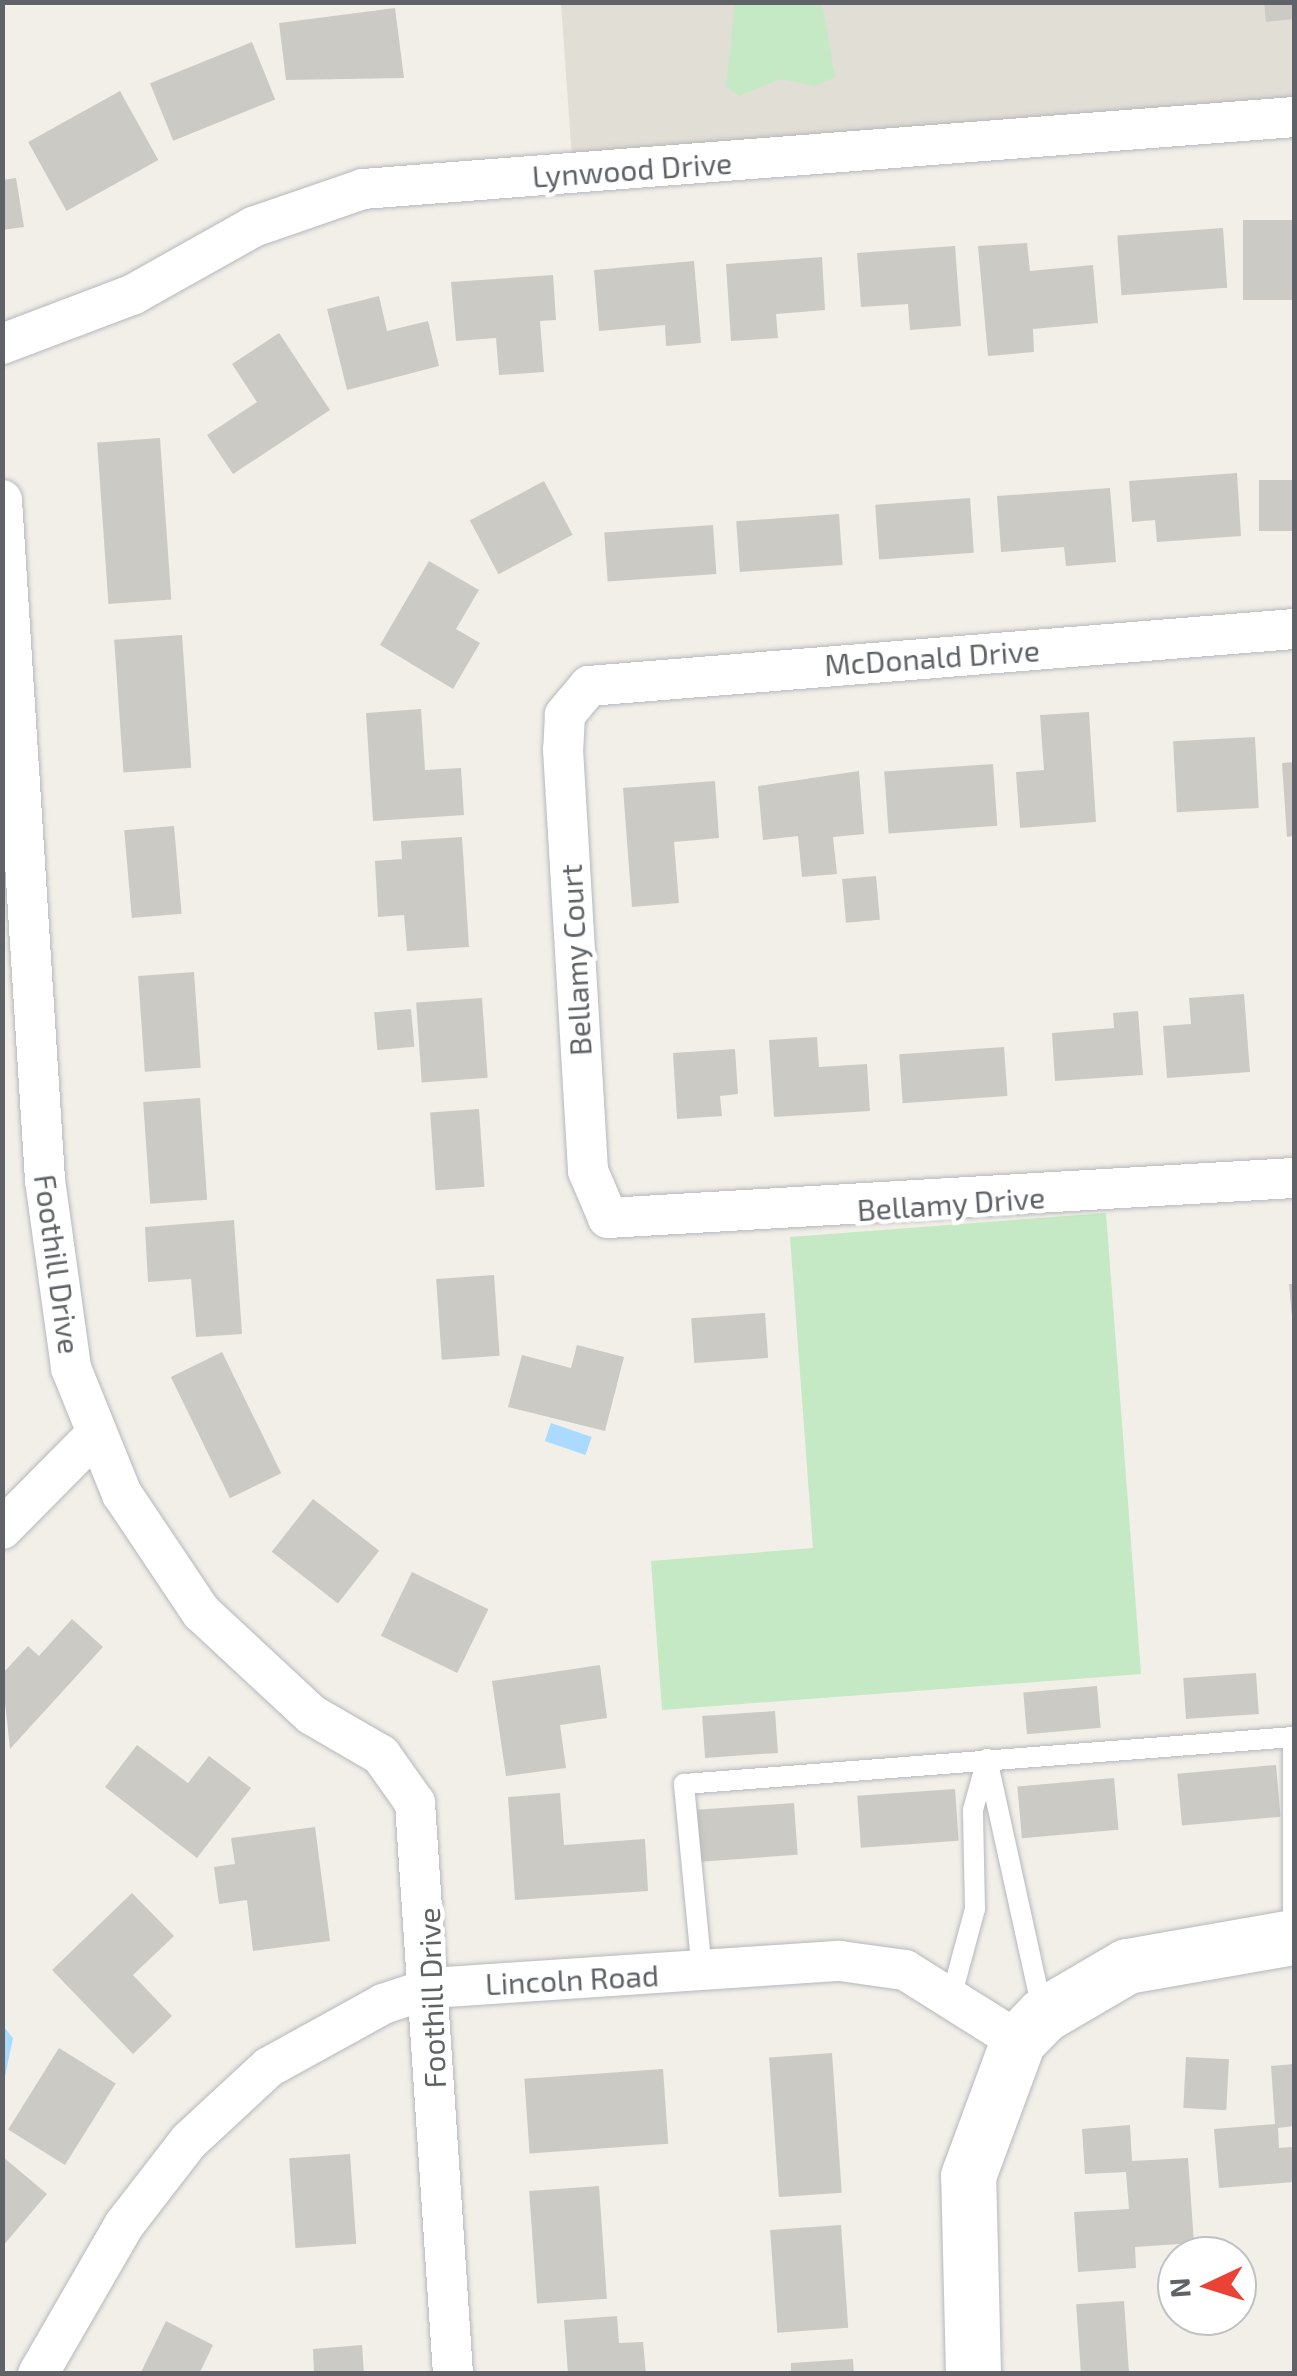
<!DOCTYPE html>
<html>
<head>
<meta charset="utf-8">
<style>
	body { margin:0 }
	#map { position:relative; width:1297px; height:2376px; overflow:hidden; background:#f1efe8; font-family:"Exo 2",sans-serif }
	div>[style] { position:absolute }
	.education>* { inset:0; background:#e1ded6 }
	.green>* { inset:0; background:#c5e8c5 }
	.water>* { inset:0; background:#aadaff; transform-origin:0 0 }
	.building>* { inset:0; background:#cccac5; transform-origin:0 0 }
	.roads { filter:drop-shadow(0 0 2px #b5b8bc) drop-shadow(0 0 2px #b5b8bc) }
	.lane>* { height:20px; margin:-10px; padding:0 10px; transform-origin:10px; border-radius:10px; background:#fff }
	.street>* { height:40px; margin:-20px; padding:0 20px; transform-origin:20px; border-radius:20px; background:#fff }
	.secondary>* { height:55px; margin:-27.5px; padding:0 27.5px; transform-origin:27.5px; border-radius:27.5px; background:#fff }
	span { translate:-50% -50%; white-space:nowrap; text-align:center; line-height:1.15; -webkit-text-stroke:9px #fff; paint-order:stroke }
	.street-label { font-size:30px; color:#5f6368 }
	.frame { position:absolute; inset:0; border:5px solid #5f6368; pointer-events:none }
	.north { position:absolute; left:1157px; top:2236px; width:100px; height:100px; box-sizing:border-box; background:#fff; border:2px solid #bfc1c3; border-radius:50%; rotate:266deg; font-size:28px; font-weight:700; line-height:40px; text-align:center; color:#5f6368 }
	.north::after { content:''; display:block; margin:auto; width:35px; height:45px; background:#ea4335; clip-path:polygon(50% 0,100% 100%,50% 72%,0 100%) }
</style>
</head>
<body>
<div id="map">
	<div class="education">
		<i style="clip-path:polygon(561px 3px,1294px 3px,1294px 99px,572px 158px)"></i>
	</div>
	<div class="green">
		<i style="clip-path:polygon(735px 3px,822px 3px,835px 77px,816px 86px,780px 79px,739px 96px,726px 87px)"></i>
		<i style="clip-path:polygon(1106px 1213px,1141px 1674px,662px 1710px,651px 1561px,813px 1548px,790px 1237px)"></i>
	</div>
	<div class="water">
		<i style="left:551px;top:1423px;width:43px;height:19px;rotate:19deg"></i>
		<i style="clip-path:polygon(3px 2026px,13px 2038px,3px 2086px,2px 2086px)"></i>
	</div>
	<div class="building">
		<i style="clip-path:polygon(1264px 2px,1294px 2px,1294px 19px,1266px 22px)"></i>
		<i style="clip-path:polygon(395px 8px,404px 78px,286px 80px,279px 23px)"></i>
		<i style="left:252px;top:42px;width:62px;height:110px;rotate:68deg"></i>
		<i style="left:120px;top:91px;width:79px;height:105px;rotate:61deg"></i>
		<i style="clip-path:polygon(16px 178px,24px 227px,2px 230px,2px 180px)"></i>
		<i style="left:1294px;top:220px;width:80px;height:51px;rotate:90deg"></i>
		<i style="left:1223px;top:228px;width:60px;height:106px;rotate:86deg"></i>
		<i style="clip-path:polygon(1027px 243px,1030px 271px,1093px 265px,1098px 323px,1033px 329px,1034px 352px,988px 356px,978px 246px)"></i>
		<i style="clip-path:polygon(955px 246px,961px 326px,910px 330px,908px 304px,861px 307px,857px 253px)"></i>
		<i style="clip-path:polygon(822px 257px,825px 310px,776px 314px,778px 338px,731px 341px,726px 264px)"></i>
		<i style="clip-path:polygon(694px 261px,701px 343px,666px 346px,665px 325px,599px 331px,594px 270px)"></i>
		<i style="clip-path:polygon(553px 275px,556px 320px,540px 321px,544px 372px,499px 375px,496px 338px,456px 341px,451px 282px)"></i>
		<i style="clip-path:polygon(379px 296px,387px 331px,428px 321px,439px 366px,347px 390px,327px 309px)"></i>
		<i style="clip-path:polygon(279px 333px,330px 410px,233px 474px,207px 435px,257px 402px,232px 364px)"></i>
		<i style="left:160px;top:438px;width:162px;height:63px;rotate:86deg"></i>
		<i style="clip-path:polygon(1237px 473px,1241px 536px,1157px 542px,1155px 520px,1132px 522px,1129px 481px)"></i>
		<i style="left:1294px;top:480px;width:51px;height:35px;rotate:90deg"></i>
		<i style="left:544px;top:481px;width:61px;height:84px;rotate:62deg"></i>
		<i style="clip-path:polygon(1110px 488px,1116px 562px,1066px 566px,1064px 547px,1001px 552px,997px 496px)"></i>
		<i style="left:970px;top:498px;width:55px;height:95px;rotate:86deg"></i>
		<i style="left:839px;top:514px;width:51px;height:103px;rotate:86deg"></i>
		<i style="left:713px;top:525px;width:49px;height:109px;rotate:86deg"></i>
		<i style="clip-path:polygon(429px 561px,479px 590px,456px 629px,480px 643px,453px 689px,380px 645px)"></i>
		<i style="left:182px;top:635px;width:133px;height:68px;rotate:86deg"></i>
		<i style="clip-path:polygon(421px 709px,425px 770px,461px 768px,464px 815px,373px 821px,366px 713px)"></i>
		<i style="clip-path:polygon(1089px 712px,1096px 822px,1020px 828px,1016px 772px,1044px 770px,1040px 715px)"></i>
		<i style="left:1255px;top:737px;width:71px;height:82px;rotate:87deg"></i>
		<i style="clip-path:polygon(1294px 762px,1294px 836px,1287px 837px,1282px 763px)"></i>
		<i style="left:993px;top:764px;width:62px;height:109px;rotate:86deg"></i>
		<i style="clip-path:polygon(859px 771px,864px 834px,833px 837px,837px 874px,802px 877px,798px 836px,763px 840px,758px 786px)"></i>
		<i style="clip-path:polygon(715px 781px,719px 838px,674px 842px,679px 903px,632px 907px,623px 788px)"></i>
		<i style="left:174px;top:826px;width:88px;height:50px;rotate:85deg"></i>
		<i style="clip-path:polygon(462px 837px,469px 947px,407px 951px,404px 915px,378px 917px,375px 861px,402px 859px,401px 841px)"></i>
		<i style="left:876px;top:876px;width:44px;height:34px;rotate:85deg"></i>
		<i style="left:194px;top:972px;width:96px;height:56px;rotate:86deg"></i>
		<i style="clip-path:polygon(1244px 994px,1250px 1072px,1167px 1078px,1163px 1026px,1191px 1024px,1189px 998px)"></i>
		<i style="left:482px;top:998px;width:80px;height:66px;rotate:86deg"></i>
		<i style="left:411px;top:1009px;width:38px;height:37px;rotate:85deg"></i>
		<i style="clip-path:polygon(1138px 1011px,1143px 1075px,1055px 1081px,1052px 1033px,1114px 1028px,1113px 1013px)"></i>
		<i style="clip-path:polygon(817px 1037px,819px 1067px,867px 1064px,870px 1111px,774px 1117px,769px 1040px)"></i>
		<i style="left:1004px;top:1047px;width:49px;height:105px;rotate:86deg"></i>
		<i style="clip-path:polygon(735px 1049px,738px 1094px,720px 1096px,722px 1116px,677px 1119px,673px 1053px)"></i>
		<i style="left:200px;top:1098px;width:102px;height:57px;rotate:86deg"></i>
		<i style="left:479px;top:1109px;width:78px;height:49px;rotate:86deg"></i>
		<i style="clip-path:polygon(234px 1220px,242px 1334px,196px 1337px,191px 1279px,148px 1282px,145px 1227px)"></i>
		<i style="left:494px;top:1275px;width:81px;height:58px;rotate:86deg"></i>
		<i style="clip-path:polygon(1289px 1284px,1294px 1284px,1294px 1317px,1292px 1317px)"></i>
		<i style="left:765px;top:1313px;width:45px;height:74px;rotate:86deg"></i>
		<i style="clip-path:polygon(577px 1345px,624px 1357px,605px 1431px,508px 1407px,522px 1355px,571px 1368px)"></i>
		<i style="left:222px;top:1352px;width:135px;height:57px;rotate:64deg"></i>
		<i style="left:313px;top:1499px;width:84px;height:67px;rotate:38deg"></i>
		<i style="left:412px;top:1572px;width:85px;height:71px;rotate:26deg"></i>
		<i style="clip-path:polygon(72px 1619px,103px 1647px,10px 1749px,2px 1674px,28px 1646px,39px 1656px)"></i>
		<i style="clip-path:polygon(600px 1665px,607px 1718px,560px 1725px,566px 1768px,506px 1776px,492px 1681px)"></i>
		<i style="left:1256px;top:1673px;width:41px;height:73px;rotate:86deg"></i>
		<i style="left:1097px;top:1686px;width:42px;height:74px;rotate:85deg"></i>
		<i style="left:775px;top:1711px;width:42px;height:73px;rotate:86deg"></i>
		<i style="clip-path:polygon(137px 1745px,188px 1783px,209px 1756px,251px 1788px,197px 1858px,105px 1787px)"></i>
		<i style="left:1276px;top:1765px;width:52px;height:99px;rotate:85deg"></i>
		<i style="left:1114px;top:1778px;width:52px;height:97px;rotate:85deg"></i>
		<i style="left:955px;top:1789px;width:52px;height:98px;rotate:86deg"></i>
		<i style="clip-path:polygon(560px 1793px,564px 1845px,645px 1839px,648px 1891px,515px 1900px,508px 1797px)"></i>
		<i style="left:794px;top:1803px;width:52px;height:97px;rotate:86deg"></i>
		<i style="clip-path:polygon(315px 1827px,330px 1941px,253px 1951px,247px 1900px,219px 1904px,214px 1867px,235px 1864px,231px 1838px)"></i>
		<i style="clip-path:polygon(132px 1893px,174px 1936px,133px 1975px,172px 2016px,133px 2054px,52px 1970px)"></i>
		<i style="left:59px;top:2048px;width:67px;height:96px;rotate:32deg"></i>
		<i style="left:832px;top:2053px;width:140px;height:63px;rotate:86deg"></i>
		<i style="left:1186px;top:2057px;width:43px;height:51px;rotate:3deg"></i>
		<i style="clip-path:polygon(1294px 2064px,1294px 2126px,1278px 2128px,1279px 2148px,1294px 2147px,1294px 2182px,1219px 2188px,1214px 2129px,1275px 2124px,1271px 2066px)"></i>
		<i style="left:663px;top:2069px;width:75px;height:139px;rotate:86deg"></i>
		<i style="clip-path:polygon(1130px 2125px,1132px 2161px,1188px 2158px,1194px 2243px,1135px 2247px,1136px 2268px,1078px 2272px,1074px 2212px,1129px 2209px,1126px 2172px,1085px 2174px,1082px 2129px)"></i>
		<i style="left:350px;top:2154px;width:90px;height:61px;rotate:86deg"></i>
		<i style="clip-path:polygon(2px 2156px,47px 2194px,2px 2247px)"></i>
		<i style="left:599px;top:2186px;width:113px;height:70px;rotate:86deg"></i>
		<i style="left:841px;top:2225px;width:103px;height:71px;rotate:86deg"></i>
		<i style="left:1124px;top:2301px;width:73px;height:48px;rotate:86deg"></i>
		<i style="clip-path:polygon(617px 2316px,619px 2343px,643px 2342px,646px 2374px,568px 2374px,564px 2320px)"></i>
		<i style="clip-path:polygon(166px 2321px,213px 2345px,199px 2374px,140px 2374px)"></i>
		<i style="clip-path:polygon(362px 2345px,364px 2374px,314px 2374px,313px 2349px)"></i>
		<i style="clip-path:polygon(853px 2359px,854px 2374px,791px 2374px,791px 2363px)"></i>
	</div>
	<div class="roads">
		<div class="lane">
			<i style="left:702px;top:1972px;width:189px;rotate:-95.5deg"></i>
			<i style="left:684px;top:1784px;width:611px;rotate:-4.41deg"></i>
			<i style="left:1293px;top:1737px;width:198px;rotate:90deg"></i>
			<i style="left:952px;top:1994px;width:88px;rotate:-74.9deg"></i>
			<i style="left:975px;top:1909px;width:99px;rotate:-91.2deg"></i>
			<i style="left:973px;top:1810px;width:53px;rotate:-74.6deg"></i>
			<i style="left:987px;top:1759px;width:260px;rotate:77.6deg"></i>
		</div>
		<div class="street">
			<i style="left:2px;top:344px;width:139px;rotate:-20.7deg"></i>
			<i style="left:132px;top:295px;width:139px;rotate:-29.3deg"></i>
			<i style="left:253px;top:227px;width:116px;rotate:-19.1deg"></i>
			<i style="left:363px;top:189px;width:934px;rotate:-4.42deg"></i>
			<i style="left:2px;top:500px;width:681px;rotate:86.38deg"></i>
			<i style="left:45px;top:1180px;width:190px;rotate:82.1deg"></i>
			<i style="left:71px;top:1368px;width:136px;rotate:68deg"></i>
			<i style="left:122px;top:1494px;width:142px;rotate:56.2deg"></i>
			<i style="left:201px;top:1612px;width:151px;rotate:42.9deg"></i>
			<i style="left:312px;top:1715px;width:80px;rotate:30.1deg"></i>
			<i style="left:381px;top:1755px;width:59px;rotate:54.7deg"></i>
			<i style="left:415px;top:1803px;width:572px;rotate:86.19deg"></i>
			<i style="left:1294px;top:629px;width:707px;rotate:175.38deg"></i>
			<i style="left:589px;top:686px;width:38px;rotate:130deg"></i>
			<i style="left:565px;top:715px;width:34px;rotate:93deg"></i>
			<i style="left:563px;top:749px;width:423px;rotate:86.6deg"></i>
			<i style="left:588px;top:1171px;width:51px;rotate:66.9deg"></i>
			<i style="left:608px;top:1218px;width:687px;rotate:-3.34deg"></i>
			<i style="left:2px;top:1529px;width:132px;rotate:-45.3deg"></i>
			<i style="left:38px;top:2374px;width:172px;rotate:-60deg"></i>
			<i style="left:124px;top:2225px;width:106px;rotate:-52.3deg"></i>
			<i style="left:189px;top:2141px;width:109px;rotate:-42.8deg"></i>
			<i style="left:269px;top:2067px;width:130px;rotate:-28.9deg"></i>
			<i style="left:383px;top:2004px;width:51px;rotate:-18.4deg"></i>
			<i style="left:431px;top:1988px;width:410px;rotate:-3.8deg"></i>
			<i style="left:840px;top:1961px;width:66px;rotate:7.9deg"></i>
			<i style="left:905px;top:1970px;width:133px;rotate:32.1deg"></i>
		</div>
		<div class="secondary">
			<i style="left:973px;top:2374px;width:198px;rotate:-91.4deg"></i>
			<i style="left:968px;top:2176px;width:144px;rotate:-69.7deg"></i>
			<i style="left:1018px;top:2041px;width:36px;rotate:-46deg"></i>
			<i style="left:1043px;top:2015px;width:97px;rotate:-30.3deg"></i>
			<i style="left:1127px;top:1966px;width:169px;rotate:-9.9deg"></i>
		</div>
	</div>
	<div class="street-label">
		<span style="left:632px;top:169px;rotate:-4deg">Lynwood Drive</span>
		<span style="left:932px;top:657px;rotate:-4deg">McDonald Drive</span>
		<span style="left:575px;top:960px;rotate:-93deg">Bellamy Court</span>
		<span style="left:951px;top:1203px;rotate:-4deg">Bellamy Drive</span>
		<span style="left:58px;top:1264px;rotate:82deg">Foothill Drive</span>
		<span style="left:572px;top:1979px;rotate:-3deg">Lincoln Road</span>
		<span style="left:431px;top:1998px;rotate:-92deg">Foothill Drive</span>
	</div>
	<div class="frame"></div>
	<div class="north">N</div>
</div>
</body>
</html>
